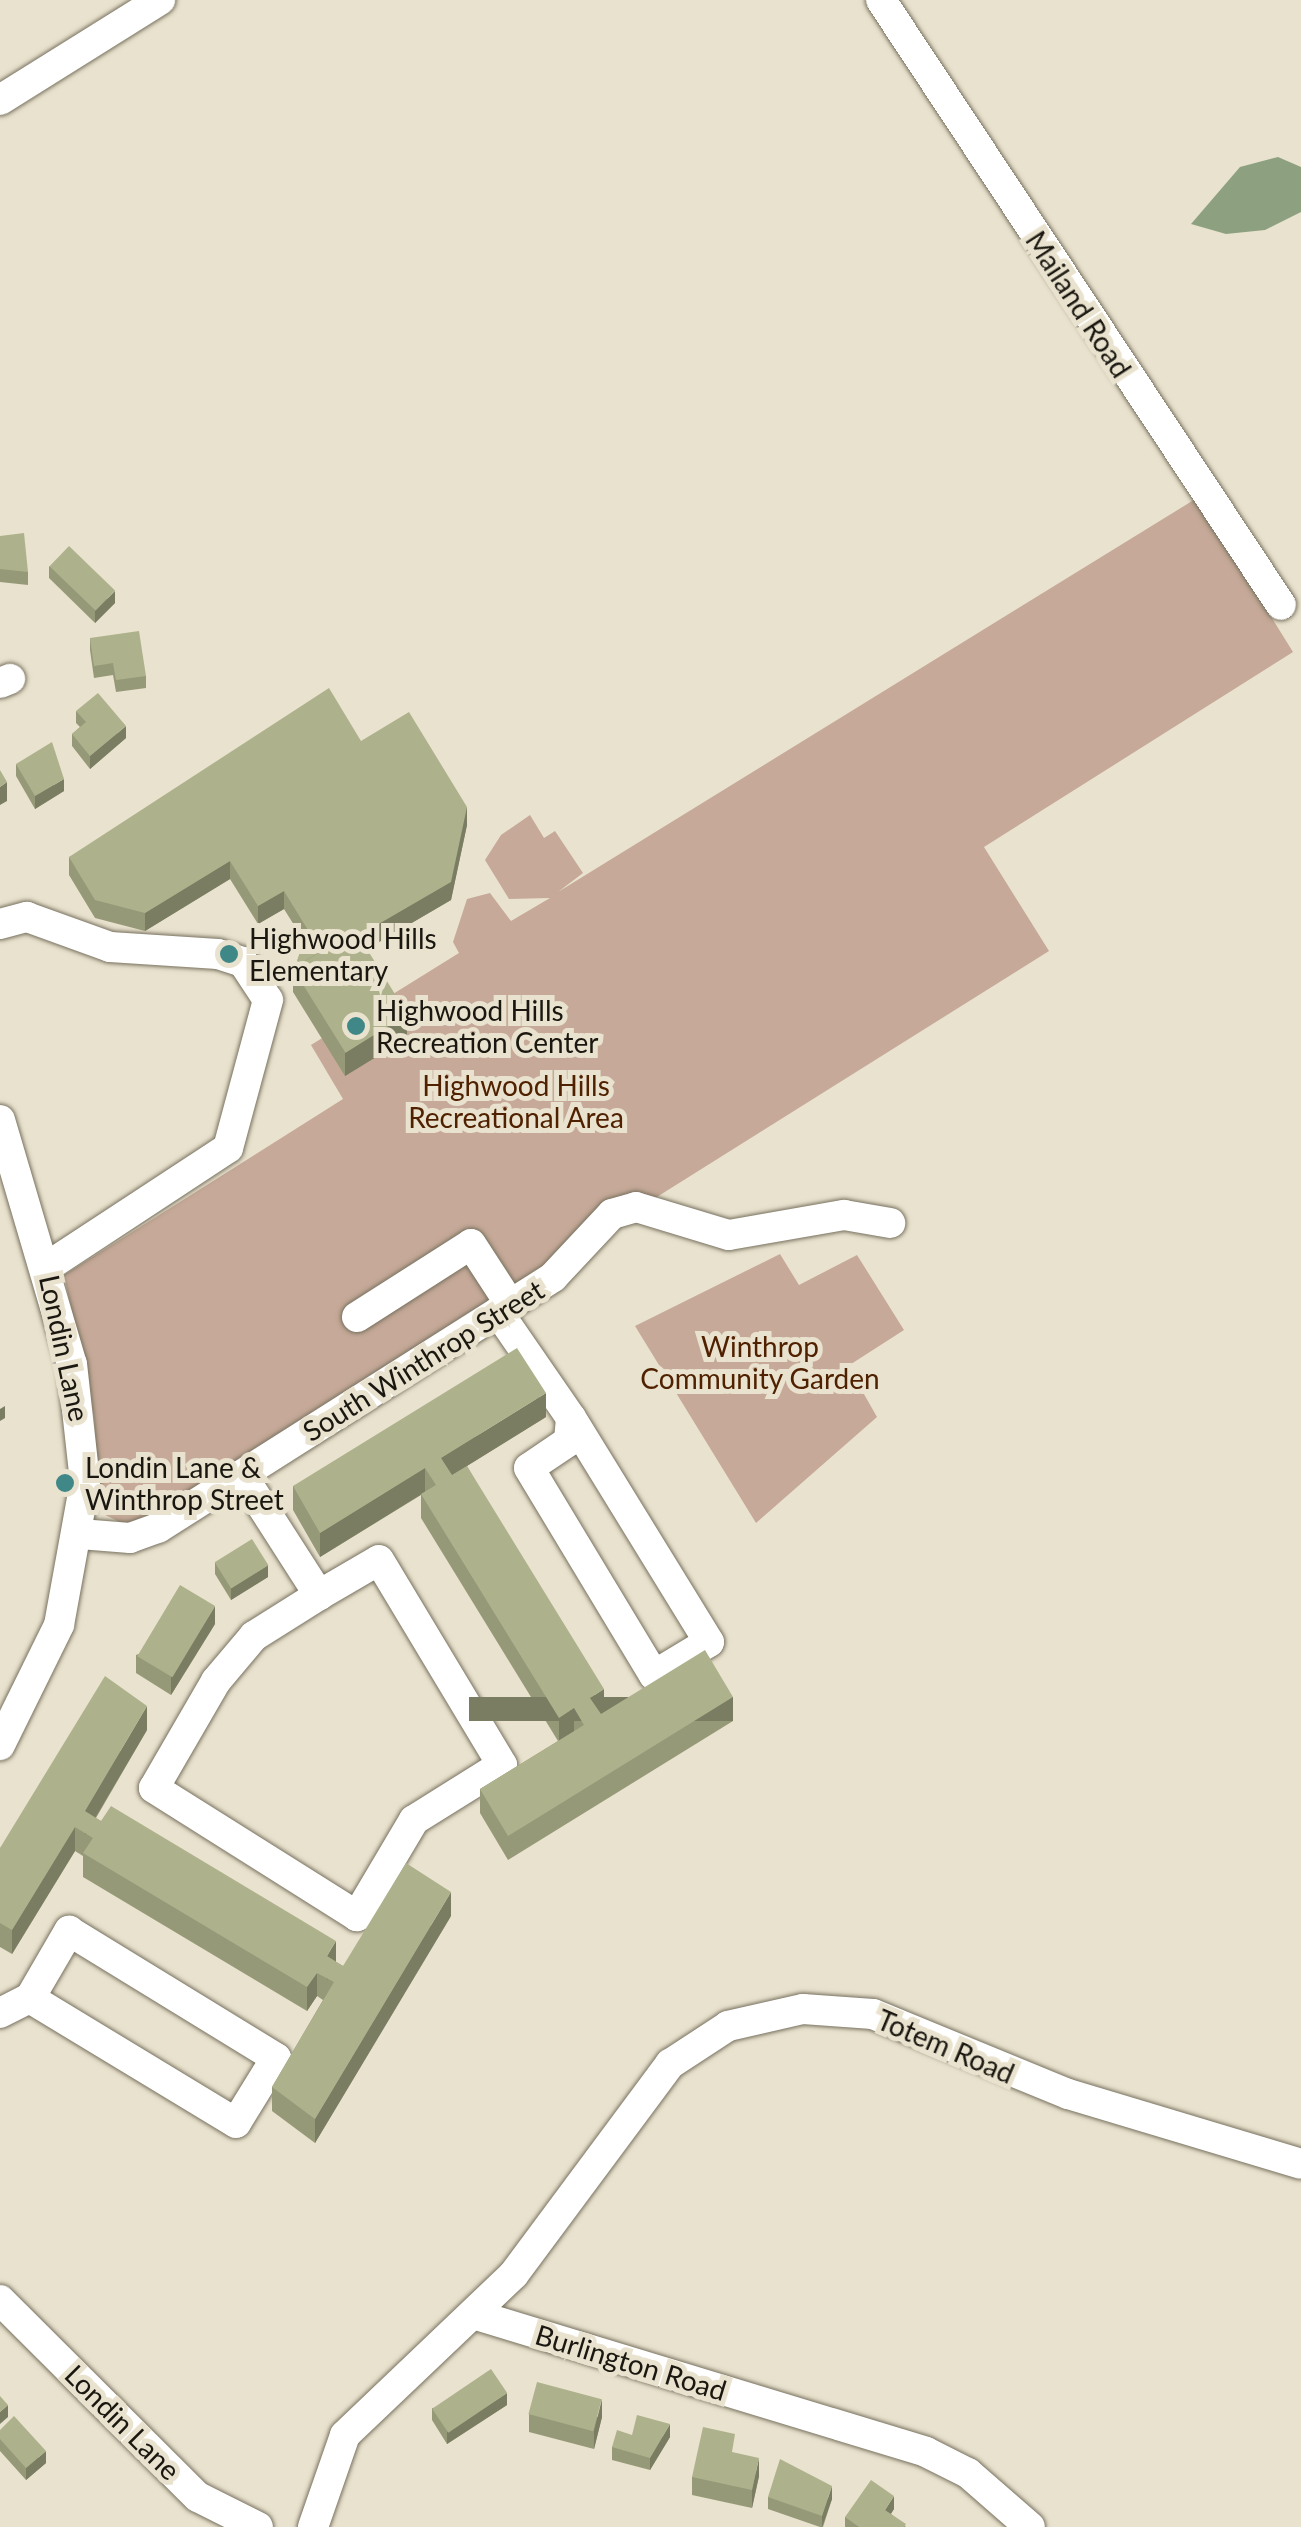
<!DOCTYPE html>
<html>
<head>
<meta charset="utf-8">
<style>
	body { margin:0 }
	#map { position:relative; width:1301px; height:2527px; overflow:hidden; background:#e9e2ce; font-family:Lato,sans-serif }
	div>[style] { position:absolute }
	.green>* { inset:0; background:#c6a998 }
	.water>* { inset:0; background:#8da180 }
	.roads { filter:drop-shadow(0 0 2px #77715f) drop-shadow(0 0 2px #77715f) }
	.minor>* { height:30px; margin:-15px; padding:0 15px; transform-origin:15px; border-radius:15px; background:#fff }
	.wall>* { inset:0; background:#969978 }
	.shaded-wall>* { inset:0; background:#7a7d62; transform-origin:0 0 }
	.building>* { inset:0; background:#aeb28c; transform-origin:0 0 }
	.dots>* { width:28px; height:28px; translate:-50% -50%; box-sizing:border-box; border:5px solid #e9e2ce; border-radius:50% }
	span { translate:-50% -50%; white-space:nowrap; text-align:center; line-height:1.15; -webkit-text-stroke:10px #e9e2ce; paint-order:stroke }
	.street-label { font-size:28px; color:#191710 }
	.poi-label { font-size:28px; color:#191710 }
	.left { translate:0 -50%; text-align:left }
	.park-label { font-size:28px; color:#502100 }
</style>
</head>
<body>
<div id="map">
	<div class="green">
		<i style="clip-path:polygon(1197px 498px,1293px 652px,984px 847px,1049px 951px,150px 1515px,124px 1524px,101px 1513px,94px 1417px,64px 1275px,343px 1099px,311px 1045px,459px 953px,453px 942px,467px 899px,490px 893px,511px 921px,550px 898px,509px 899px,485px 860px,501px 835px,530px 815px,544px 838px,555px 831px,583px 873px,558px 892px)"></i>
		<i style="clip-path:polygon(780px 1254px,799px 1285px,857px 1255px,904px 1330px,848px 1366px,877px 1417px,756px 1523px,635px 1326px)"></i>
	</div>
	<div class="water">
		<i style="clip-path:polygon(1278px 157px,1301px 167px,1301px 212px,1265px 230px,1226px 234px,1191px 224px,1240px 167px)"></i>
	</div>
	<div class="roads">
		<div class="minor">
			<i style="left:881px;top:0;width:725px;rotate:56.53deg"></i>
			<i style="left:0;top:100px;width:189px;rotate:-32deg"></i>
			<i style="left:0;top:683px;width:11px;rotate:-22deg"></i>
			<i style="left:0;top:924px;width:28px;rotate:-15deg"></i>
			<i style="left:27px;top:917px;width:88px;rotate:19.9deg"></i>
			<i style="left:110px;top:947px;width:108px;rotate:3.7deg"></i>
			<i style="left:218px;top:954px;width:26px;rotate:18deg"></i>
			<i style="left:243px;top:962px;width:45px;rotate:56.7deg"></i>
			<i style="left:268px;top:1000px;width:153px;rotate:105.1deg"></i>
			<i style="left:228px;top:1148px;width:217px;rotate:146.7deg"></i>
			<i style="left:0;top:1120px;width:254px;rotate:73.6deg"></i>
			<i style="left:72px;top:1364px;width:119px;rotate:83.7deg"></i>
			<i style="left:85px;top:1482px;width:145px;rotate:100.3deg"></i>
			<i style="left:59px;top:1625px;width:134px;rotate:116.2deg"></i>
			<i style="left:498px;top:1312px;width:129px;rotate:55.4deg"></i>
			<i style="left:571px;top:1418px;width:23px;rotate:95deg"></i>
			<i style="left:569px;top:1441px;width:48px;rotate:146deg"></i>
			<i style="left:529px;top:1468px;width:242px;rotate:58.9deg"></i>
			<i style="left:654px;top:1675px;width:64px;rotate:-31deg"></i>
			<i style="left:709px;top:1642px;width:263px;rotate:-121.6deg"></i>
			<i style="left:357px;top:1317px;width:135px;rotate:-32.6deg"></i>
			<i style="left:471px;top:1244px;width:72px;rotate:57deg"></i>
			<i style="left:242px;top:1475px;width:143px;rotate:57.3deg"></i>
			<i style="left:319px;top:1595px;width:69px;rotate:-30.3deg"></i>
			<i style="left:379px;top:1560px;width:239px;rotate:59deg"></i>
			<i style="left:502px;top:1765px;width:104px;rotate:148deg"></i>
			<i style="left:414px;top:1820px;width:112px;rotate:120.7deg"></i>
			<i style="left:357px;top:1916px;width:240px;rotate:-147.8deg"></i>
			<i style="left:154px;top:1788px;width:124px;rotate:-59.9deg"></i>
			<i style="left:216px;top:1681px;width:59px;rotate:-49.8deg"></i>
			<i style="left:254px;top:1636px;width:77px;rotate:-32.2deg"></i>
			<i style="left:80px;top:1534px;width:50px;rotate:4.6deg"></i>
			<i style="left:130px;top:1538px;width:30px;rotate:-20deg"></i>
			<i style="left:158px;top:1528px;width:468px;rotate:-32.4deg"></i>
			<i style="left:553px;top:1277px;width:86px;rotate:-46.9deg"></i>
			<i style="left:612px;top:1214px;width:25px;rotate:-16deg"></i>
			<i style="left:636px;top:1207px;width:97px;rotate:16.8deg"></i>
			<i style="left:729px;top:1235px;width:117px;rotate:-9.9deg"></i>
			<i style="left:844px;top:1215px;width:47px;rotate:9.9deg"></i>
			<i style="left:0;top:2013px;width:34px;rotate:-27deg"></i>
			<i style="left:30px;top:1998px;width:78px;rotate:-59.8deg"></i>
			<i style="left:69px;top:1931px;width:243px;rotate:31.5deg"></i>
			<i style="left:276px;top:2058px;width:76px;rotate:121.6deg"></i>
			<i style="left:236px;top:2123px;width:241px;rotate:-148.8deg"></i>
			<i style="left:0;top:2300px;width:279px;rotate:44.9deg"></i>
			<i style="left:198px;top:2497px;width:67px;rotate:26.6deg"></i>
			<i style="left:476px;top:2315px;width:470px;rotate:16.9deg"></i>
			<i style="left:926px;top:2452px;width:47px;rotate:26.6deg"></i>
			<i style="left:968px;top:2473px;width:82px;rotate:41.1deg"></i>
			<i style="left:313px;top:2527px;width:97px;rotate:-70.8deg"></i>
			<i style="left:345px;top:2435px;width:233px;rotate:-43.6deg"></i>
			<i style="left:514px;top:2274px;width:262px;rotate:-53.4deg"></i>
			<i style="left:670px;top:2064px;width:69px;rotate:-33.2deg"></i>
			<i style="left:728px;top:2026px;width:77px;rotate:-12.8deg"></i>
			<i style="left:803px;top:2009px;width:70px;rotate:4.1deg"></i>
			<i style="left:873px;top:2014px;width:211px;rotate:22.3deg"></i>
			<i style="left:1068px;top:2094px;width:243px;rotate:16.7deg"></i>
		</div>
	</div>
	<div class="wall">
		<i style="clip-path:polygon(0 536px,28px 572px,28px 585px,0 582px)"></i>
		<i style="clip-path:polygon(49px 566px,115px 603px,95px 623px,49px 578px)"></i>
		<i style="clip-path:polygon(90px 638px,146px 676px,146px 688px,116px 692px,113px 675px,94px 678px,90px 650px)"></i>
		<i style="clip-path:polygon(76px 711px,126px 738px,90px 769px,72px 746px,72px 734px,80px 727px,76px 723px)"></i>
		<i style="clip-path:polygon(361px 741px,467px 825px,451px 900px,367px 949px,407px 1038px,345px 1076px,293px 992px,293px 968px,295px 967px,304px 941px,284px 909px,258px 924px,230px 879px,145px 931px,95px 918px,69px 875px,69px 857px)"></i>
		<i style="clip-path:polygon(16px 764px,64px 791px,35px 809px,16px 776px)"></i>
		<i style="clip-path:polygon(546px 1417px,467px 1466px,604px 1712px,733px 1721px,508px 1860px,480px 1813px,480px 1789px,558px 1741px,421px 1518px,421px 1495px,320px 1557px,293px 1510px,293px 1486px)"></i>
		<i style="clip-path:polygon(215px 1562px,268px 1577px,231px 1600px,215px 1574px)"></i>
		<i style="clip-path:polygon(215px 1624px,171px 1695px,136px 1673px,136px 1655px)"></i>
		<i style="clip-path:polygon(147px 1730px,96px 1818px,343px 1966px,451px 1916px,315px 2143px,272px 2111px,272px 2087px,323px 2000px,317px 1996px,307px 2011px,83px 1877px,83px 1856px,75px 1851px,12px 1954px,0 1947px,0 1848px)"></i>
		<i style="clip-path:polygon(507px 2405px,447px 2444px,432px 2420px,432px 2408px)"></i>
		<i style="clip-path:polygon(529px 2414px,602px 2417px,594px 2449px,529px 2432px)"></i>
		<i style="clip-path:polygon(0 2430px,46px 2463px,26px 2480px,0 2451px)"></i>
		<i style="clip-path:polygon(632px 2435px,670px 2437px,650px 2470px,612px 2460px,612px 2447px)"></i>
		<i style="clip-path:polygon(735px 2453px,759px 2476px,752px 2508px,692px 2495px,692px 2477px)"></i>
		<i style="clip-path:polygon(768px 2497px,832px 2499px,823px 2527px,820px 2527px,768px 2509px)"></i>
		<i style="clip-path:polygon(894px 2509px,891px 2514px,906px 2527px,845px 2527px,845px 2517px)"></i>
	</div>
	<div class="shaded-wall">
		<i style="clip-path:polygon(115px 591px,115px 603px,95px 623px,95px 611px)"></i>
		<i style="clip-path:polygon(126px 726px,126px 738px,90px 769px,90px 756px)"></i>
		<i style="clip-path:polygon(64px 779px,64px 791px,35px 809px,35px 796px)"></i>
		<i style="clip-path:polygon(7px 782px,7px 801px,0 805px,0 787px)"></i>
		<i style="clip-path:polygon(467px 807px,467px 825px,451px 900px,304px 986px)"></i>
		<i style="clip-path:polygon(230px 861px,230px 879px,145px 931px,145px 913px)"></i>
		<i style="clip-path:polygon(284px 891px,284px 909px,258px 924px,258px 906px)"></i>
		<i style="clip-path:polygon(407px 1014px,407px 1038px,345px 1076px,345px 1053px)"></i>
		<i style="clip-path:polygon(546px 1393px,546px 1417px,441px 1482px,441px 1458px)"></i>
		<i style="clip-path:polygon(5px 1406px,5px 1418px,0 1421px,0 1409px)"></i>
		<i style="clip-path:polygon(425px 1468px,425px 1492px,320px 1557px,320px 1533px)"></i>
		<i style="clip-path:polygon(268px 1565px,268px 1577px,231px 1600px,231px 1588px)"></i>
		<i style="clip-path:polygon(215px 1606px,215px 1624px,171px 1695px,171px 1677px)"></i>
		<i style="clip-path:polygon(604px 1689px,604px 1713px,590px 1721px,590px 1698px)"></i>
		<i style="left:733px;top:1697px;width:24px;height:264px;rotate:90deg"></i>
		<i style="clip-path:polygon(147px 1706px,147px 1730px,85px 1835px,85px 1811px)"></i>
		<i style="clip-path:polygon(574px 1708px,574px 1732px,559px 1742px,559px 1718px)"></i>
		<i style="clip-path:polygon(75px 1827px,75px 1851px,12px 1954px,12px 1930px)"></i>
		<i style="clip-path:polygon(451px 1892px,451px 1916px,315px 2143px,315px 2119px)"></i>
		<i style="clip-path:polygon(336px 1941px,336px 1965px,327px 1980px,327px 1956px)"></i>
		<i style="clip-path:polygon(317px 1973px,317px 1996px,307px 2011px,307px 1987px)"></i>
		<i style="clip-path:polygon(507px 2393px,507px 2405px,447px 2444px,447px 2432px)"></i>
		<i style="clip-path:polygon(602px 2399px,602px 2417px,594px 2449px,594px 2431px)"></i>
		<i style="clip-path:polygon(8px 2405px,8px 2417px,0 2424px,0 2412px)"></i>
		<i style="clip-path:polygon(670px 2424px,670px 2437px,650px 2470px,650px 2458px)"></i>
		<i style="clip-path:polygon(46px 2451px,46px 2463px,26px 2480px,26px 2468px)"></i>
		<i style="clip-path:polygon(759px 2458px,759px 2476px,752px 2508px,752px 2490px)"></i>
		<i style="clip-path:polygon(832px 2486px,832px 2499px,822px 2527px,822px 2516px)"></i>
		<i style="clip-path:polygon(894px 2496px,894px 2509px,885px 2522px,885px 2510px)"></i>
	</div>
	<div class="building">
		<i style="clip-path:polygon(24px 533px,28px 572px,0 569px,0 536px)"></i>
		<i style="left:69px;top:546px;width:64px;height:28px;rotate:44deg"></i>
		<i style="clip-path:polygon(139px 631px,146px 676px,116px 680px,113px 663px,94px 666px,90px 638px)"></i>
		<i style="clip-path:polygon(329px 688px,361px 741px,409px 712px,467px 807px,451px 882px,358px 936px,355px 930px,295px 967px,308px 930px,284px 891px,258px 906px,230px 861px,145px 913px,95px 900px,69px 857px)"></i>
		<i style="clip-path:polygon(98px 693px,126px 726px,90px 756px,72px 734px,86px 722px,76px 711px)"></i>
		<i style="clip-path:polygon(52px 742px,64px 779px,35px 796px,16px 764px)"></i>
		<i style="clip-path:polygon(0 770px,7px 782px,0 787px)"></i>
		<i style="left:355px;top:930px;width:99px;height:73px;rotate:58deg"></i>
		<i style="clip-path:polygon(517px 1348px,546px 1393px,441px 1458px,452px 1475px,467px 1466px,604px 1689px,590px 1698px,601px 1714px,705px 1650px,733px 1697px,508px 1836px,480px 1789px,584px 1725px,574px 1708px,559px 1718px,421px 1494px,436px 1485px,425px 1468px,320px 1533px,293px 1486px)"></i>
		<i style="left:252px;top:1539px;width:31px;height:44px;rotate:58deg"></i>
		<i style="left:180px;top:1585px;width:41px;height:83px;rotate:31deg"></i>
		<i style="clip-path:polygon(105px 1676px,147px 1706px,85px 1811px,101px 1821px,111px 1806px,336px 1941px,327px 1956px,343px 1966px,406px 1863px,451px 1892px,315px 2119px,272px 2087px,334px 1982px,317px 1973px,307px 1987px,83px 1853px,93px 1838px,75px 1827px,12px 1930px,0 1923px,0 1848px)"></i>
		<i style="left:491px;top:2369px;width:29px;height:71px;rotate:56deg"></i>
		<i style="left:537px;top:2382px;width:67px;height:33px;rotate:15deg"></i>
		<i style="clip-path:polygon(0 2396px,8px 2405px,0 2412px)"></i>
		<i style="clip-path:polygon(637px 2415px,670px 2424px,650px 2458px,612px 2447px,617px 2430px,632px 2435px)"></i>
		<i style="clip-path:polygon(14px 2416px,46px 2451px,26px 2468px,0 2439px,0 2430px)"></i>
		<i style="clip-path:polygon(703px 2427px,735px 2434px,732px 2452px,759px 2458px,752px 2490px,692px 2477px)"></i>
		<i style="clip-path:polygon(780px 2459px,832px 2486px,822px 2516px,768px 2497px)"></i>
		<i style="clip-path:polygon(871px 2480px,894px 2496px,885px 2510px,906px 2524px,904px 2527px,859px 2527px,845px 2517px)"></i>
	</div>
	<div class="dots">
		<i style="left:229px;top:954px;background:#408887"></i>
		<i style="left:356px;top:1026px;background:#408887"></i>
		<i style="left:65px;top:1483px;background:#408887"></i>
	</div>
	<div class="street-label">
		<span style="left:1079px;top:304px;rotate:57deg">Mailand Road</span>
		<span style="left:65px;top:1348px;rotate:78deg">Londin Lane</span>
		<span style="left:423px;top:1360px;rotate:-32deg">South Winthrop Street</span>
		<span style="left:946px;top:2046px;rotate:23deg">Totem Road</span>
		<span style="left:631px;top:2362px;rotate:17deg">Burlington Road</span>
		<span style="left:123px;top:2422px;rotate:45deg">Londin Lane</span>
	</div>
	<div class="poi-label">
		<span class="left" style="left:249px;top:954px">Highwood Hills<br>Elementary</span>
		<span class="left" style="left:376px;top:1026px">Highwood Hills<br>Recreation Center</span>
		<span class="left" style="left:85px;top:1483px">Londin Lane &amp;<br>Winthrop Street</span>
	</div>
	<div class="park-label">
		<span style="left:516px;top:1101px">Highwood Hills<br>Recreational Area</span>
		<span style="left:760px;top:1362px">Winthrop<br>Community Garden</span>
	</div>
</div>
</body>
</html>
